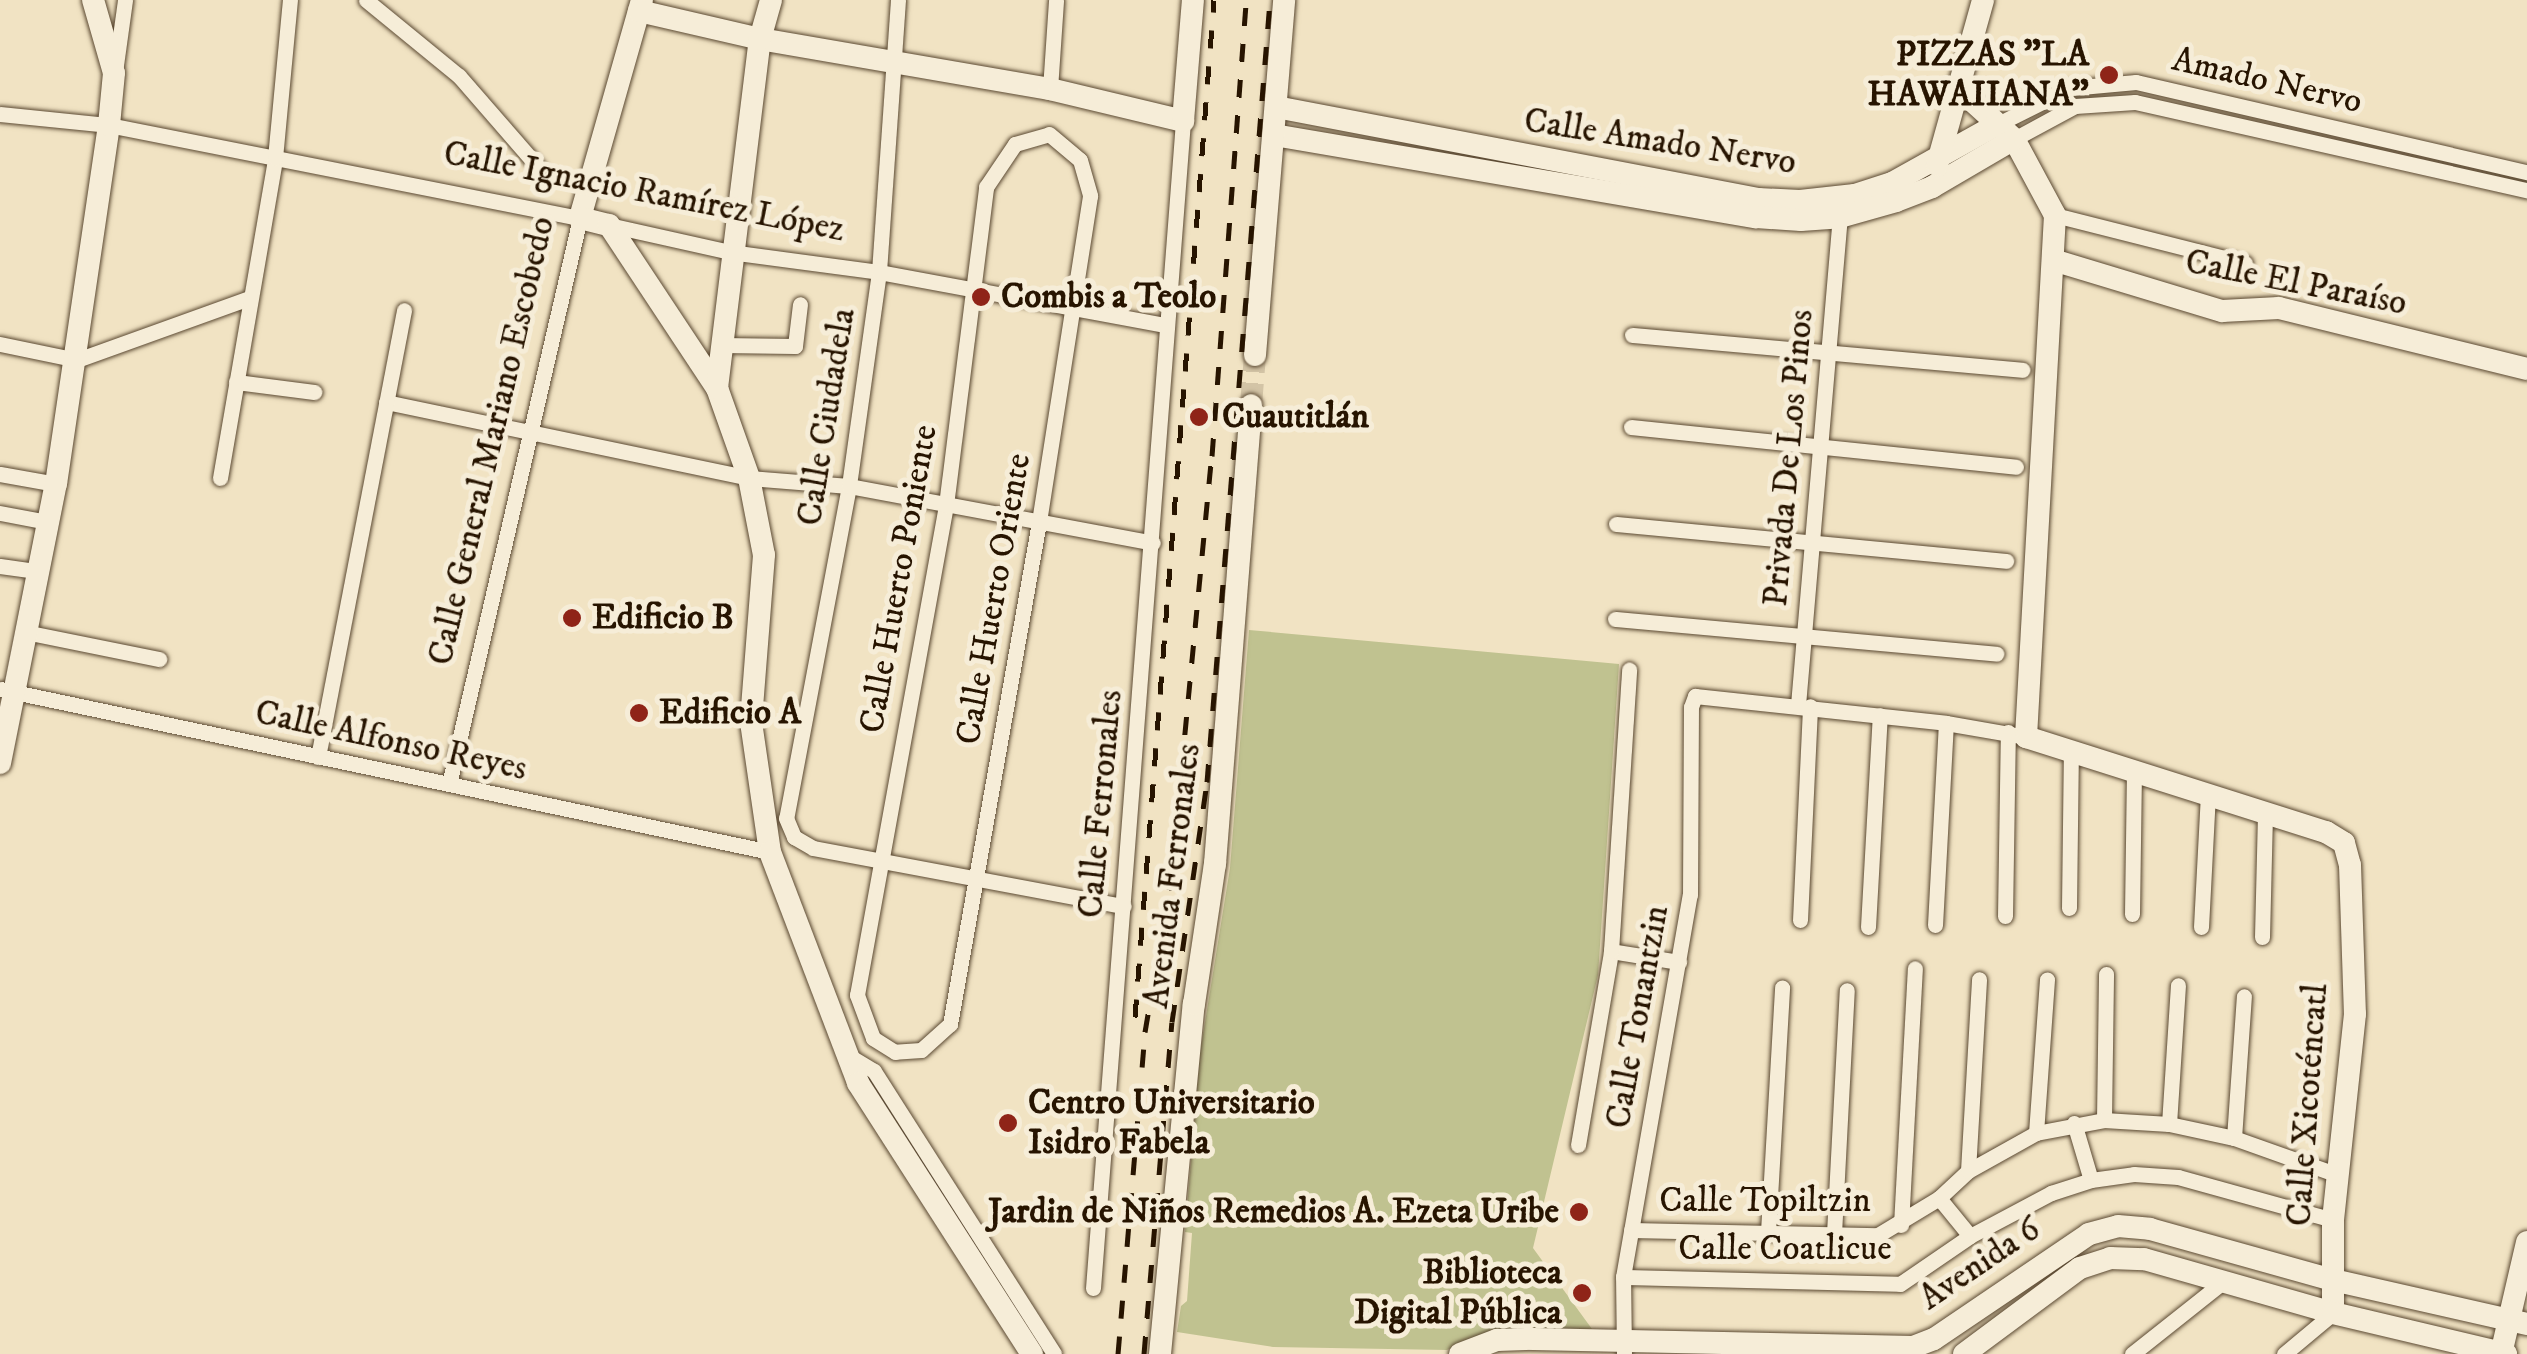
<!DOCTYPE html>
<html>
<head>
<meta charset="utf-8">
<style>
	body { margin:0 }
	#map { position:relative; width:2527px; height:1354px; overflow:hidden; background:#f1e3c3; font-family:"IM FELL DW Pica",serif }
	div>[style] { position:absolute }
	.green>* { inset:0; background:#c0c290 }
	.secondary-tunnel>* { height:22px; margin-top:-11px; transform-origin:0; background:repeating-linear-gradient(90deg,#d3c4a6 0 22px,transparent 0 33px) }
	.roads { filter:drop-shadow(0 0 2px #5a4831) drop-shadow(0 0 2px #5a4831) }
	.street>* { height:15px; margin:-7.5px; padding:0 7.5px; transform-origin:7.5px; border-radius:7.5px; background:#f6edd8 }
	.secondary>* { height:22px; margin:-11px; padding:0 11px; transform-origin:11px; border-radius:11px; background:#f6edd8 }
	.rail>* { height:5px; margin-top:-2.5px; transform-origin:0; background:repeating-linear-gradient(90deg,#271400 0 18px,transparent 0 36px) }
	.dots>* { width:28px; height:28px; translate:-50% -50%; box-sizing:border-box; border:5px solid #f6edd8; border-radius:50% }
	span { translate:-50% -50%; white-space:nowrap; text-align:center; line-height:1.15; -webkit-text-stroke:10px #f6edd8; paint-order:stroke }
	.poi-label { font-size:35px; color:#271400; font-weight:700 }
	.right { translate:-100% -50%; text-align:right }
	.left { translate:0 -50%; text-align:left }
	.street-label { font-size:35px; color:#271400 }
</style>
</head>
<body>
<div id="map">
	<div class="green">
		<i style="clip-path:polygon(1249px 630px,1619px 664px,1598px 975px,1533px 1248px,1592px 1329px,1470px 1340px,1447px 1350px,1273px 1347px,1177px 1332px,1181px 1306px,1187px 1301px,1192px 1233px,1185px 1232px,1200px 1053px,1230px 868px)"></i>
	</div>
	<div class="secondary-tunnel">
		<i style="left:1251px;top:405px;width:50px;rotate:-85.4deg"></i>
	</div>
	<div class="roads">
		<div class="street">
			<i style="left:366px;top:0;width:120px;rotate:39.3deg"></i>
			<i style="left:459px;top:76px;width:122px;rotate:49deg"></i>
			<i style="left:898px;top:0;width:273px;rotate:94deg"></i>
			<i style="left:879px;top:272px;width:216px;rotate:98deg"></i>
			<i style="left:849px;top:486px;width:338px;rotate:100.7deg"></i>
			<i style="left:786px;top:818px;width:21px;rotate:67deg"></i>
			<i style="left:794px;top:837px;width:22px;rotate:30deg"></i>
			<i style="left:813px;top:848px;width:316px;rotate:10.6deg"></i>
			<i style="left:116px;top:65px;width:66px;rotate:-82.1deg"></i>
			<i style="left:1050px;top:89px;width:89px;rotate:-86.1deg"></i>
			<i style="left:0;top:114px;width:110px;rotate:5.8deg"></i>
			<i style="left:109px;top:125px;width:480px;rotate:11.2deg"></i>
			<i style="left:580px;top:218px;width:581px;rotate:103.03deg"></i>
			<i style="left:1998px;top:124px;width:80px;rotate:-26.6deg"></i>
			<i style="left:2070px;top:88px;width:66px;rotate:-5.2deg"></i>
			<i style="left:2136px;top:82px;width:401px;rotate:13deg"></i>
			<i style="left:1049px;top:134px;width:40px;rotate:40deg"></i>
			<i style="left:1080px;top:160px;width:37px;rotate:74deg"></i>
			<i style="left:1090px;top:196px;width:330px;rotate:98.9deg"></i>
			<i style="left:1039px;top:522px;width:510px;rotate:100.05deg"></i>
			<i style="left:950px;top:1024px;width:39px;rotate:138deg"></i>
			<i style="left:921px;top:1050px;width:26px;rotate:176deg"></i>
			<i style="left:895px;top:1052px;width:26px;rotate:-148deg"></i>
			<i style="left:873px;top:1038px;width:46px;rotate:-110.4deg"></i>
			<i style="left:857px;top:995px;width:498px;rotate:-79.7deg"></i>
			<i style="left:946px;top:505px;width:321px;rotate:-82.8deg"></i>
			<i style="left:986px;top:187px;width:52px;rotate:-56deg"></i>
			<i style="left:1015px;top:144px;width:35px;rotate:-16deg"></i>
			<i style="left:2014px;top:139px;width:69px;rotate:-28.4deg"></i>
			<i style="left:2075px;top:106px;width:60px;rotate:-3.8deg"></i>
			<i style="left:2135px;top:102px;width:402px;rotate:12.7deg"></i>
			<i style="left:2055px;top:215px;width:196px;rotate:14.2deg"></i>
			<i style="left:609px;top:225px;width:124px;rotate:12.6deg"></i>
			<i style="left:730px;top:252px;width:150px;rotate:7.6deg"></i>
			<i style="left:879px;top:272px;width:292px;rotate:10.5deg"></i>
			<i style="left:1632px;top:335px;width:392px;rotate:5.1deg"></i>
			<i style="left:0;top:344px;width:79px;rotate:11.7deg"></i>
			<i style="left:77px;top:360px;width:183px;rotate:-19.8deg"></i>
			<i style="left:721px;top:345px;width:74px;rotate:0.8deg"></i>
			<i style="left:795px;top:346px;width:42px;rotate:-83.2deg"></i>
			<i style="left:236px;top:382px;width:79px;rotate:7.3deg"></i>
			<i style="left:386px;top:402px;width:371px;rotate:11.8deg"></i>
			<i style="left:749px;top:478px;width:100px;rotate:4.6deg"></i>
			<i style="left:849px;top:486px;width:309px;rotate:10.6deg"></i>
			<i style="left:1631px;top:427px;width:387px;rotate:5.9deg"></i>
			<i style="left:0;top:474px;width:57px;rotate:10.1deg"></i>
			<i style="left:220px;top:478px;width:325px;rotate:-80.2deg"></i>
			<i style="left:275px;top:158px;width:159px;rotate:-84.6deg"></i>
			<i style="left:0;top:513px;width:49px;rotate:10.6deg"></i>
			<i style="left:1616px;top:524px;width:392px;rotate:5.4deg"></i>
			<i style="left:0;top:566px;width:37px;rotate:8deg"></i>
			<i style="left:1615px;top:619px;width:383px;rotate:5.2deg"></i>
			<i style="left:25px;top:632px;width:137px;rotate:11.4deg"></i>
			<i style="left:0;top:689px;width:787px;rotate:11.95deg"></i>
			<i style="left:1798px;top:705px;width:490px;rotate:-85.1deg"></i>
			<i style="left:318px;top:757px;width:455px;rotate:-79.1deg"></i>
			<i style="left:2069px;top:908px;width:157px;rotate:-89.3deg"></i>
			<i style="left:2132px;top:914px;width:143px;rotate:-89.2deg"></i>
			<i style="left:2005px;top:916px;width:184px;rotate:-89.1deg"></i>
			<i style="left:1800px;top:920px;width:214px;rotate:-87.3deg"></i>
			<i style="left:1935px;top:925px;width:202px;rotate:-86.9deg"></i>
			<i style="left:1868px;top:927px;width:212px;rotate:-86.8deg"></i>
			<i style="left:2201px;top:927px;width:133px;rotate:-87deg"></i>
			<i style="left:2262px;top:937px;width:125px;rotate:-88.6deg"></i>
			<i style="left:1611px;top:951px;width:69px;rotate:9.2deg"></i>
			<i style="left:849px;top:1056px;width:29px;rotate:31deg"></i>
			<i style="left:874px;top:1071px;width:335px;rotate:57.5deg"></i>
			<i style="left:2104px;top:1120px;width:146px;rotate:-89.2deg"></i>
			<i style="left:2074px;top:1123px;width:59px;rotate:73.4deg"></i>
			<i style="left:2169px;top:1124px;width:139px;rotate:-86.3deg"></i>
			<i style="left:2036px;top:1133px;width:154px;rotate:-85.9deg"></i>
			<i style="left:2234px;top:1138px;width:142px;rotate:-86deg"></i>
			<i style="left:1578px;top:1145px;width:197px;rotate:-80.3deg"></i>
			<i style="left:1611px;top:951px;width:282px;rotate:-86.3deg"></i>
			<i style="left:1968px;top:1171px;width:192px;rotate:-86.7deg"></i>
			<i style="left:1939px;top:1198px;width:49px;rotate:50.8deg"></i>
			<i style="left:1901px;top:1225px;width:257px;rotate:-86.9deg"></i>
			<i style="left:1631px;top:1230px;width:247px;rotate:1.2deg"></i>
			<i style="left:1878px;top:1235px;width:71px;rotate:-31.2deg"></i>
			<i style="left:1939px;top:1198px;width:40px;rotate:-43deg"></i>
			<i style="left:1968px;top:1171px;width:78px;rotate:-29.2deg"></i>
			<i style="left:2036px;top:1133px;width:69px;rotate:-10.8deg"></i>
			<i style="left:2104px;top:1120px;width:65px;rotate:3.5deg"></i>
			<i style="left:2169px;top:1124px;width:66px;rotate:12.2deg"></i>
			<i style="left:2234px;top:1138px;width:110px;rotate:19.6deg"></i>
			<i style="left:1768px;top:1232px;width:245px;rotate:-86.7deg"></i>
			<i style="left:1834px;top:1234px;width:244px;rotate:-87deg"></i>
			<i style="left:1623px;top:1277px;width:277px;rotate:1.4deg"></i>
			<i style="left:1900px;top:1284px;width:85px;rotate:-34.4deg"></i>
			<i style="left:1970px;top:1236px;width:92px;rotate:-28deg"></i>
			<i style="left:2051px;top:1193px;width:42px;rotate:-18deg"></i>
			<i style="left:2091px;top:1180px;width:43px;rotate:-7.9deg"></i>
			<i style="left:2134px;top:1174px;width:44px;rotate:3.9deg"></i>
			<i style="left:2178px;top:1177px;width:161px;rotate:15.5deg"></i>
			<i style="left:1093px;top:1288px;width:1170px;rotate:-85.59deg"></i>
			<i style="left:1624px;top:1354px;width:77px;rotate:-90.7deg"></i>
			<i style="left:1623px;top:1277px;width:388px;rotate:-80.1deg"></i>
			<i style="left:1690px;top:895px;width:188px;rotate:-89.7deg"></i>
			<i style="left:1691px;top:707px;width:12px;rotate:-70deg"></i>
			<i style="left:1695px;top:696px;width:252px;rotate:6.1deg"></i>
			<i style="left:1946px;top:723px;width:81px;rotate:9.9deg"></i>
			<i style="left:2132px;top:1354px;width:116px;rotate:-38.4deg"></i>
			<i style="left:2284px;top:1354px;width:64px;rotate:-39.9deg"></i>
		</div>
		<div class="secondary">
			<i style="left:642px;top:0;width:227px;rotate:105.9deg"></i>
			<i style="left:580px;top:218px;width:30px;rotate:14deg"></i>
			<i style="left:609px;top:225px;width:196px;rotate:56.5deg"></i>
			<i style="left:717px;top:388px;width:96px;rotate:70.4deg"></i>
			<i style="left:749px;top:478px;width:78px;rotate:79deg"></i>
			<i style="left:764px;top:555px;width:168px;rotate:94.5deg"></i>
			<i style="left:751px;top:722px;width:131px;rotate:81.7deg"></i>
			<i style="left:770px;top:852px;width:247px;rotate:69.1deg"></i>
			<i style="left:858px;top:1083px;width:322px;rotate:57.3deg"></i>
			<i style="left:639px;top:11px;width:124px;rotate:13deg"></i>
			<i style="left:760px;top:39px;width:294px;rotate:9.8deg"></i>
			<i style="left:1050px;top:89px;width:137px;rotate:13.5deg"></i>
			<i style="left:1183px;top:121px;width:121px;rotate:-85.3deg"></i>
			<i style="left:1958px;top:88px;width:76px;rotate:42.3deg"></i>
			<i style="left:2014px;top:139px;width:86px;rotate:61.7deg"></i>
			<i style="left:2055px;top:215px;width:523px;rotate:93.18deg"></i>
			<i style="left:2026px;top:737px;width:315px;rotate:17.6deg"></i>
			<i style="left:2326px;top:832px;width:21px;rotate:31deg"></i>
			<i style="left:2344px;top:843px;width:23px;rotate:75deg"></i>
			<i style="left:2350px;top:865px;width:149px;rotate:88.1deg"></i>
			<i style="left:2355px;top:1014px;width:207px;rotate:96.1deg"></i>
			<i style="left:2333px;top:1220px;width:93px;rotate:90deg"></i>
			<i style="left:1276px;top:107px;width:491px;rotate:10.8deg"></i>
			<i style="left:1758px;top:199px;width:42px;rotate:2.7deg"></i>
			<i style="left:1800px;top:201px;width:55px;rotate:-6.2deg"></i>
			<i style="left:1855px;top:195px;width:39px;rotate:-18deg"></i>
			<i style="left:1892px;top:183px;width:121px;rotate:-29.1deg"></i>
			<i style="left:1274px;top:135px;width:489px;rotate:9.7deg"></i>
			<i style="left:1756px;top:217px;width:45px;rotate:3.8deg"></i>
			<i style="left:1801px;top:220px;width:39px;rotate:-4deg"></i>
			<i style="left:1840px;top:217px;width:58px;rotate:-15.9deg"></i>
			<i style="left:1896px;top:201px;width:39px;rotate:-21deg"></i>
			<i style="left:1932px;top:187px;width:95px;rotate:-30.3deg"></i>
			<i style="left:1937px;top:165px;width:171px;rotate:-74.4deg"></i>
			<i style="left:2053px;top:260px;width:177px;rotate:16.8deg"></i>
			<i style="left:2222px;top:311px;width:57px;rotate:-3deg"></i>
			<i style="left:2279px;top:308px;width:255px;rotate:13.8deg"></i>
			<i style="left:1255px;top:355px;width:356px;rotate:-85.3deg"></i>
			<i style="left:717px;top:388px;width:352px;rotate:-83deg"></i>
			<i style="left:760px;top:39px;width:41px;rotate:-74.2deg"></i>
			<i style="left:0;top:763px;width:285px;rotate:-78.7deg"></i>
			<i style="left:56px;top:484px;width:363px;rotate:-81.6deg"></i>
			<i style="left:109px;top:125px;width:52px;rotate:-84.5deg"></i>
			<i style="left:114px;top:73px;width:76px;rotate:-106deg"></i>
			<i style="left:1160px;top:1354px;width:352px;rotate:-84.5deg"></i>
			<i style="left:1194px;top:1004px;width:142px;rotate:-81.5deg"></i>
			<i style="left:1215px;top:864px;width:460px;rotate:-85.5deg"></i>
			<i style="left:1460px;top:1354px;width:40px;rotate:-21deg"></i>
			<i style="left:1497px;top:1340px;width:36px;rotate:-2deg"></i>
			<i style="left:1533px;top:1339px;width:380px;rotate:1.2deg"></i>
			<i style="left:1913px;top:1347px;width:22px;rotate:-21deg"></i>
			<i style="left:1934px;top:1339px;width:187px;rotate:-34.1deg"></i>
			<i style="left:2089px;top:1234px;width:30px;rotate:-15deg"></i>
			<i style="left:2118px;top:1226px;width:32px;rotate:5deg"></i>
			<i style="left:2150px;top:1229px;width:190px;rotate:15.6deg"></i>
			<i style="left:2333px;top:1280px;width:199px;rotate:12.8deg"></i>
			<i style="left:1964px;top:1354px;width:144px;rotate:-36.6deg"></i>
			<i style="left:2080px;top:1268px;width:32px;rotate:-18deg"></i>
			<i style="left:2110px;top:1258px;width:34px;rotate:2deg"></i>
			<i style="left:2144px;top:1259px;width:197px;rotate:15.9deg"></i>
			<i style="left:2333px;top:1313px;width:178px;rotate:13.3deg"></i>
			<i style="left:2501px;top:1354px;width:115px;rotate:-76.9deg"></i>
		</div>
	</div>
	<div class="rail">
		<i style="left:1135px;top:1017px;width:1020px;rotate:-85.56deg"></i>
		<i style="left:1118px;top:1354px;width:323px;rotate:-85.2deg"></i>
		<i style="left:1145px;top:1032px;width:156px;rotate:-80.4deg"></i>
		<i style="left:1171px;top:878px;width:424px;rotate:-84.5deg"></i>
		<i style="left:1212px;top:456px;width:457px;rotate:-85.7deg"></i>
		<i style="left:1144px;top:1354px;width:333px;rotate:-85.2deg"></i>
		<i style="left:1172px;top:1022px;width:243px;rotate:-81.7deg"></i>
		<i style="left:1207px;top:782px;width:785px;rotate:-85.39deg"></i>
	</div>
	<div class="dots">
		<i style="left:2109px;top:75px;background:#8f2418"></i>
		<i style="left:981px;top:297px;background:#8f2418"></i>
		<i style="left:1199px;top:417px;background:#8f2418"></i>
		<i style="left:572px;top:618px;background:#8f2418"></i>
		<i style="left:639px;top:713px;background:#8f2418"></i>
		<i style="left:1008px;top:1123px;background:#8f2418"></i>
		<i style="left:1579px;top:1212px;background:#8f2418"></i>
		<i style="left:1582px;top:1293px;background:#8f2418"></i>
	</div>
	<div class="poi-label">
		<span class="right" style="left:2089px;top:75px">PIZZAS "LA<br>HAWAIIANA"</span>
		<span class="left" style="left:1001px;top:297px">Combis a Teolo</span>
		<span class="left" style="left:1222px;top:417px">Cuautitlán</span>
		<span class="left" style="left:592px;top:618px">Edificio B</span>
		<span class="left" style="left:659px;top:713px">Edificio A</span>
		<span class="left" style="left:1028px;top:1123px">Centro Universitario<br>Isidro Fabela</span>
		<span class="right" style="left:1559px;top:1212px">Jardin de Niños Remedios A. Ezeta Uribe</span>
		<span class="right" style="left:1562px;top:1293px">Biblioteca<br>Digital Pública</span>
	</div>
	<div class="street-label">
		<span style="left:2267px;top:81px;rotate:13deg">Amado Nervo</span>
		<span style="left:1660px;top:142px;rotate:9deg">Calle Amado Nervo</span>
		<span style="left:644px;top:192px;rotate:11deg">Calle Ignacio Ramírez López</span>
		<span style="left:2296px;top:283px;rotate:11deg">Calle El Paraíso</span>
		<span style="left:827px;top:417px;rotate:-81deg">Calle Ciudadela</span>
		<span style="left:492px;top:441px;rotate:-77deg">Calle General Mariano Escobedo</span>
		<span style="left:1789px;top:458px;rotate:-85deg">Privada De Los Pinos</span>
		<span style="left:899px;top:579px;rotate:-80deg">Calle Huerto Poniente</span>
		<span style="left:994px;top:599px;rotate:-80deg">Calle Huerto Oriente</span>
		<span style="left:391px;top:741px;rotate:12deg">Calle Alfonso Reyes</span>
		<span style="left:1101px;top:804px;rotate:-85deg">Calle Ferronales</span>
		<span style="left:1173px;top:876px;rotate:-83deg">Avenida Ferronales</span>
		<span style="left:1638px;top:1017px;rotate:-80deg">Calle Tonantzin</span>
		<span style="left:2308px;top:1105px;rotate:-86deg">Calle Xicoténcatl</span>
		<span style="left:1765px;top:1201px">Calle Topiltzin</span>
		<span style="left:1785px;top:1249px">Calle Coatlicue</span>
		<span style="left:1980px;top:1264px;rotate:-34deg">Avenida 6</span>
	</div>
</div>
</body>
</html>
